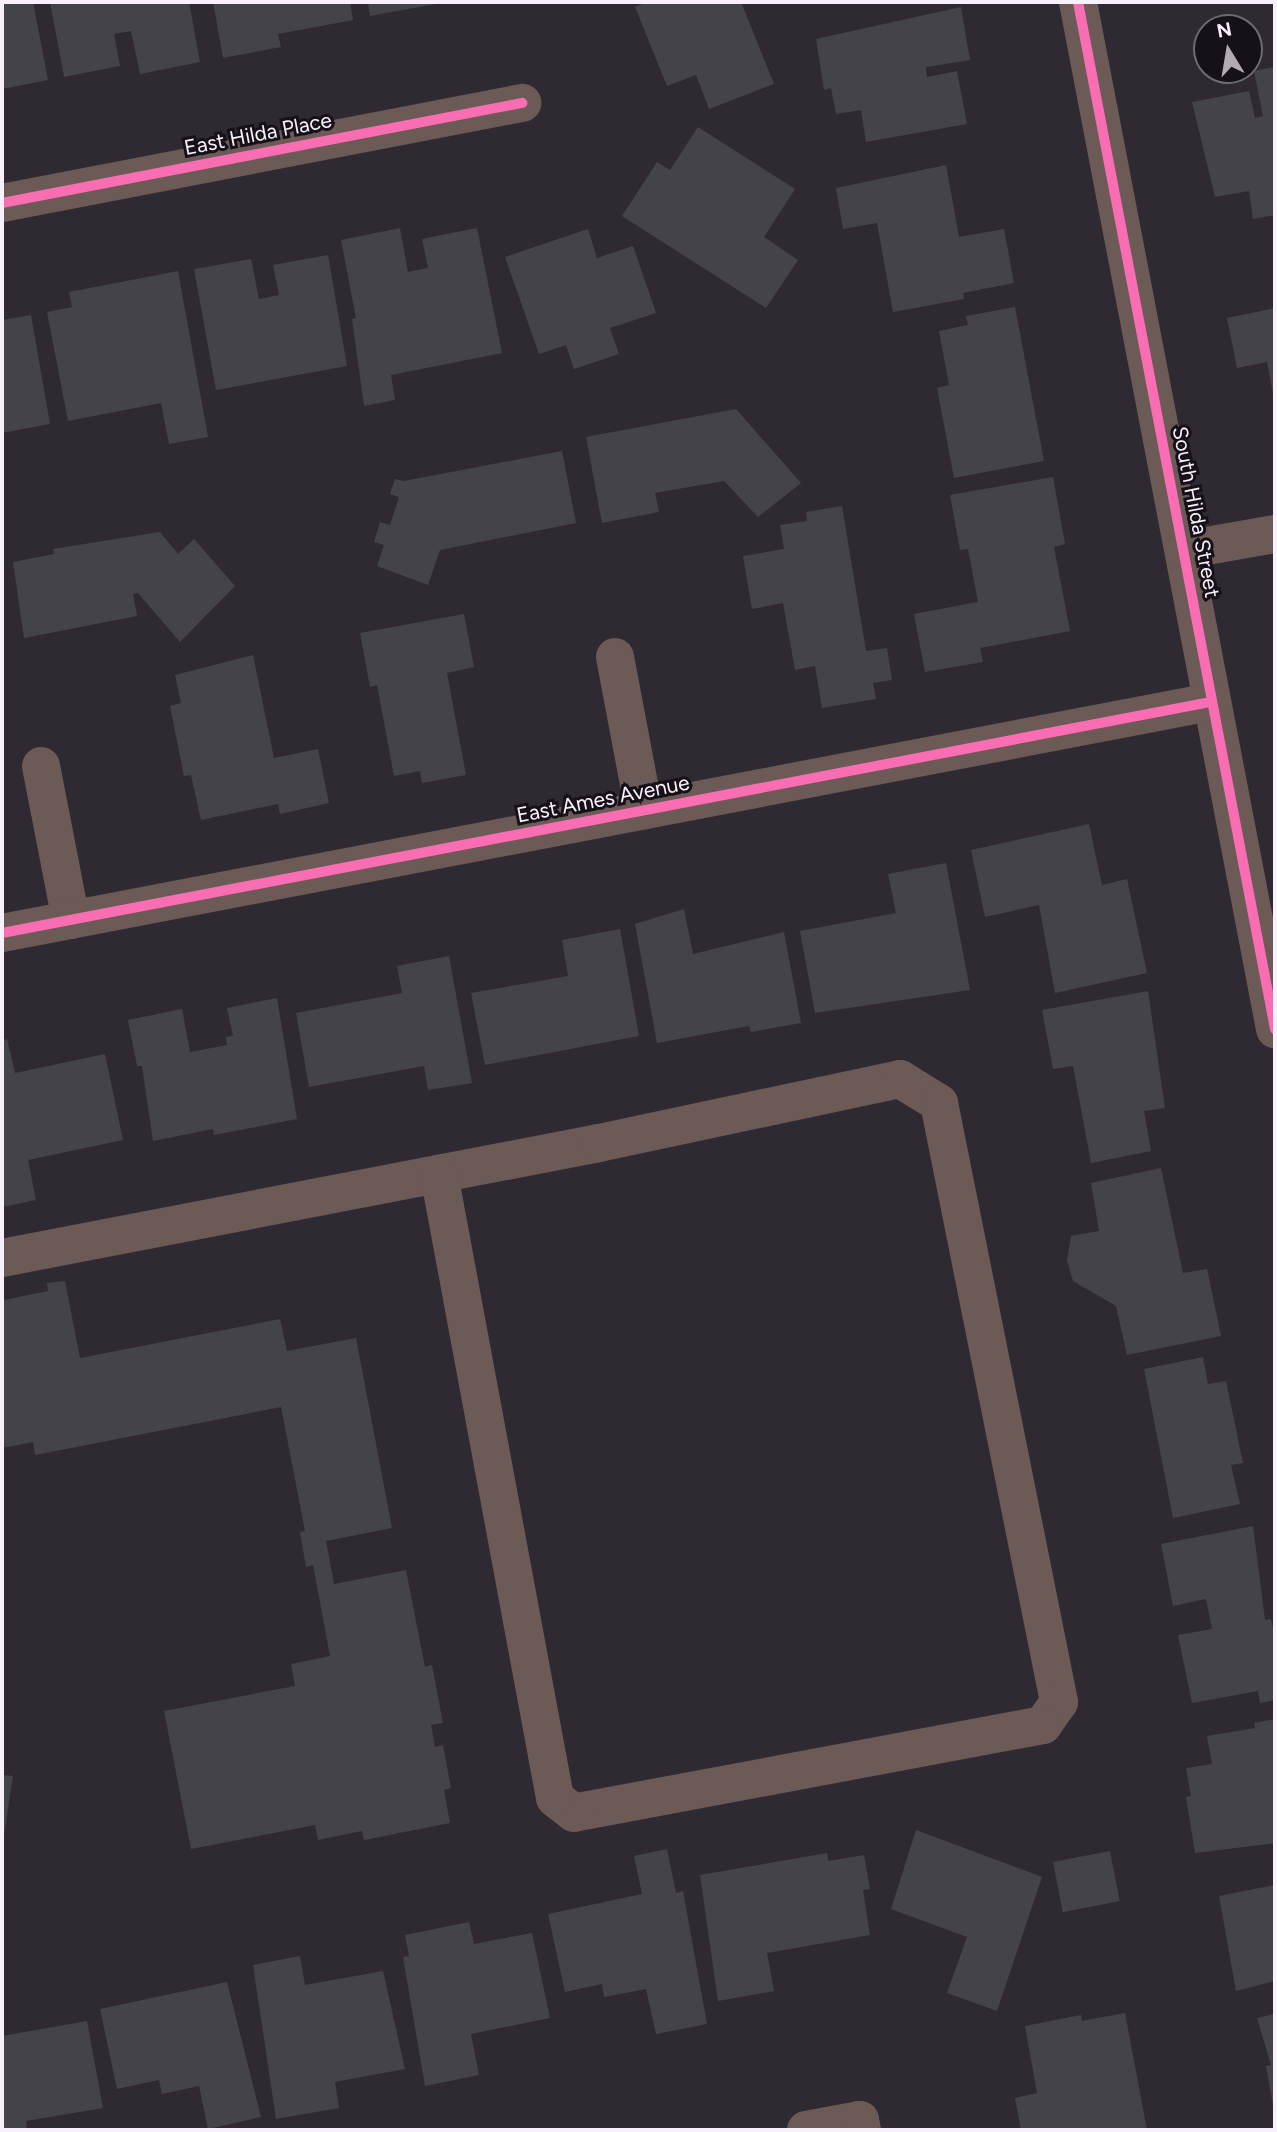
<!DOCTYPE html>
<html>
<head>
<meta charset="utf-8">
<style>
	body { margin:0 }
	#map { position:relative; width:1277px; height:2132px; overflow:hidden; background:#2f2a32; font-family:Figtree,sans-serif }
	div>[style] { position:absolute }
	.building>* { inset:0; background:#44434a; transform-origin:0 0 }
	.minor>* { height:38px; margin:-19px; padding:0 19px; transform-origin:19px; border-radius:19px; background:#6b5a56 }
	.cycleway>* { height:10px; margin:-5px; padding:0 5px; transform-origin:5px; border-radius:5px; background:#f96db3 }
	span { translate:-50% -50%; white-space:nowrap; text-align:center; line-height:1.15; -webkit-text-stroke:6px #161118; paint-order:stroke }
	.street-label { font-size:21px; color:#f8f1fc }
	.frame { position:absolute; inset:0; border:4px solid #f8f1fc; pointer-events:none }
	.north { position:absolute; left:1193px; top:14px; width:70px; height:70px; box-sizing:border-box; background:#161118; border:2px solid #706b73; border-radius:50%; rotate:349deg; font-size:19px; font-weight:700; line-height:28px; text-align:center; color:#f8f1fc }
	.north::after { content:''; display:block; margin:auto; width:24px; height:32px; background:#b2abb5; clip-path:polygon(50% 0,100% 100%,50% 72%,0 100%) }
</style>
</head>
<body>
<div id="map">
	<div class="building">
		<i style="clip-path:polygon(2px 2px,33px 2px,48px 80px,2px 89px)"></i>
		<i style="clip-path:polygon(50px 2px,189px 2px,200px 62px,140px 74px,131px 31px,114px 34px,120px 66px,64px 77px)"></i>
		<i style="clip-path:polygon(213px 2px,350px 2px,353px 20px,278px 34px,281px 47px,223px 58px)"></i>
		<i style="clip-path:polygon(368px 2px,441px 2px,441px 3px,370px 16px)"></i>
		<i style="clip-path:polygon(647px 2px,741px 2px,774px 84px,709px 109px,696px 75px,667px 86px,635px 7px)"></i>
		<i style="clip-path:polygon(961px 7px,970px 60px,926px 67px,927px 77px,957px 71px,967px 124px,866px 142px,861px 110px,836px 114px,831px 88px,824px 90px,816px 39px)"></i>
		<i style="clip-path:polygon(1275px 67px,1275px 215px,1253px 219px,1249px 191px,1215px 197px,1192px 102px,1249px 91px,1255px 118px,1263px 116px,1254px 71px)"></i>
		<i style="clip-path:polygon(698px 127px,795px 189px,764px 237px,798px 260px,766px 308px,622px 216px,657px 162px,670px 170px)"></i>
		<i style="clip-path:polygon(946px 165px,959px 237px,1004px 229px,1014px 283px,963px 293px,964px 299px,893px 312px,877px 223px,843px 229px,836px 188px)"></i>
		<i style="clip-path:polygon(400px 228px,408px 272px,428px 268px,422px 239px,477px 228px,502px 353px,391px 375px,395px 400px,364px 406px,352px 319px,356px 318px,341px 240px)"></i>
		<i style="clip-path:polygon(588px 229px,597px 258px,633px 246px,656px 313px,610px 328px,619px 354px,574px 369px,566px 345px,539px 354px,505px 257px)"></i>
		<i style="clip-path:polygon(328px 255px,347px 366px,216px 390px,194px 269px,251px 259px,259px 299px,279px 295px,273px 265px)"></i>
		<i style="clip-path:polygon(178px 271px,208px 437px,169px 444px,161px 403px,68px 421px,47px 312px,72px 307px,69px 292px)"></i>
		<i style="clip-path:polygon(1015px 307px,1044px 461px,954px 478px,937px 388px,949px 385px,939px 331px,968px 325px,966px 316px)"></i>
		<i style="clip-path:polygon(1275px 308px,1275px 398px,1274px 399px,1267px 362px,1237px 368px,1227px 318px)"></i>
		<i style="clip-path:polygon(31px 315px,50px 424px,2px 433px,2px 320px)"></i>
		<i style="clip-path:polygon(736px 409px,801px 483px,758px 517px,724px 481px,655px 493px,659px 512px,602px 523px,586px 437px)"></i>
		<i style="clip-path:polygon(562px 451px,576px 523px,440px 550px,428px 585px,377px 566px,384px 545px,374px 542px,380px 522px,390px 525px,399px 497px,390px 494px,395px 479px,404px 481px)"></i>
		<i style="clip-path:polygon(1053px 477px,1065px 544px,1054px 547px,1070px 631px,980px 648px,983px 662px,925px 672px,914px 614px,978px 602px,968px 549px,960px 550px,950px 495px)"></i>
		<i style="clip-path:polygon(842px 506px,866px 651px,887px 648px,892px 680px,873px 683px,876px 699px,822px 708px,815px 666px,795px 670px,783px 603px,752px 609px,743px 556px,784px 549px,780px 525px,807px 521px,806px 512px)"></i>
		<i style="clip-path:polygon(160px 532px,178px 554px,194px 539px,235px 586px,180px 642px,138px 593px,133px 594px,137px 616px,24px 638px,13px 562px,54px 554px,53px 549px)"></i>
		<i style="clip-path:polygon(464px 614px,474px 667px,447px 673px,466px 775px,422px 783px,420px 771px,394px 776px,377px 685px,370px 687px,360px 633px)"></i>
		<i style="clip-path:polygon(253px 655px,274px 758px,318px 749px,329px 803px,280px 814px,278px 804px,201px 820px,191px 775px,184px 776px,170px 706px,181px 703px,175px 675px)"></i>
		<i style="clip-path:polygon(1089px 824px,1102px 885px,1127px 879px,1147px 973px,1055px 993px,1039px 905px,985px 917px,971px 850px)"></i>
		<i style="clip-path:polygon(946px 863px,970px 990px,815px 1013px,800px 931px,896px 913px,888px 874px)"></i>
		<i style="clip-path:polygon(684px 909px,693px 954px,784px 932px,801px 1023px,751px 1032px,749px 1026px,657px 1043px,635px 924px)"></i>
		<i style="clip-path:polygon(620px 929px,639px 1036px,485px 1065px,471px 993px,568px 976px,562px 940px)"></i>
		<i style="clip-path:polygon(449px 956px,472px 1083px,428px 1090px,424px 1066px,309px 1087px,296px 1013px,402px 993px,397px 966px)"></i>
		<i style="clip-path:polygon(1148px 991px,1165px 1108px,1144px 1111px,1151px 1151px,1091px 1163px,1073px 1066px,1053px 1069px,1042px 1010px)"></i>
		<i style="clip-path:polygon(277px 998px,297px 1119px,214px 1135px,213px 1129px,153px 1141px,142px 1066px,137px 1066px,128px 1020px,182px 1009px,190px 1052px,227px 1045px,226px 1037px,233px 1036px,227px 1008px)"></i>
		<i style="clip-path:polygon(7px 1039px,15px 1073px,105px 1054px,123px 1140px,28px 1160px,36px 1200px,2px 1207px,2px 1041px)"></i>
		<i style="clip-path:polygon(1161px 1168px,1183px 1273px,1207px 1269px,1221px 1336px,1127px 1355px,1116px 1306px,1073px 1281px,1067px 1260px,1071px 1236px,1099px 1231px,1091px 1183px)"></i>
		<i style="clip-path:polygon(65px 1281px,80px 1358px,280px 1319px,287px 1351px,356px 1338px,392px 1528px,326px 1541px,334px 1584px,406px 1570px,425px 1667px,432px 1665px,443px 1723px,431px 1725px,435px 1747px,443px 1745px,451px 1788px,444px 1790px,450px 1823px,364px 1840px,362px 1831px,318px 1840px,315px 1825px,191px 1849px,164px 1711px,295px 1686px,291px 1664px,330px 1656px,313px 1565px,306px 1567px,300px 1532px,305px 1531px,281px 1407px,35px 1455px,33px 1442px,2px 1448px,4px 1300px,48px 1291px,47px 1283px)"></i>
		<i style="clip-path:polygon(1203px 1357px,1208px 1384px,1226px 1381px,1243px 1463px,1231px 1465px,1240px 1504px,1173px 1518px,1144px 1369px)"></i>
		<i style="clip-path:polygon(1253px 1526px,1265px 1620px,1271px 1619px,1275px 1637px,1275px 1700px,1260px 1703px,1258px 1691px,1192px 1703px,1178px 1635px,1212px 1629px,1206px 1599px,1173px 1606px,1161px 1544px)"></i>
		<i style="clip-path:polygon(1275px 1719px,1275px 1843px,1195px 1853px,1186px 1797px,1191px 1796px,1186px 1768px,1212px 1764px,1207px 1736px,1255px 1728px,1254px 1723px)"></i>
		<i style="clip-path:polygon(2px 1775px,13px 1776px,3px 1842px,2px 1842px)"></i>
		<i style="clip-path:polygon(916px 1830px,1042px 1877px,997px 2011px,947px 1993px,967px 1937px,891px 1909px)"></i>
		<i style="clip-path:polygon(667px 1849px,676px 1893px,683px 1891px,707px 2024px,656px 2034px,646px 1989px,604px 1997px,602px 1984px,565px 1992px,548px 1914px,642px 1894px,634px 1856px)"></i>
		<i style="left:1110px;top:1851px;width:51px;height:58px;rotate:79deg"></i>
		<i style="clip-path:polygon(827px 1853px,828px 1861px,864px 1855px,870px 1889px,863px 1890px,870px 1935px,767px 1953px,774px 1991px,718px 2001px,700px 1875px)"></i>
		<i style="clip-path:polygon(1275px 1885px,1275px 1981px,1236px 1991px,1219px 1896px)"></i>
		<i style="clip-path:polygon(469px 1922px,474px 1944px,532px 1933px,550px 2018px,471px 2034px,479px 2075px,425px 2086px,403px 1957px,409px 1956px,405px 1935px)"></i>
		<i style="clip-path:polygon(300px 1956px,305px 1985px,383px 1971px,405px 2069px,335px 2082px,339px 2108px,276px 2119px,253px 1965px)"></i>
		<i style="clip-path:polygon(227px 1982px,261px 2117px,208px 2129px,199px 2086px,162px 2094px,159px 2080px,117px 2089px,100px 2009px)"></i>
		<i style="clip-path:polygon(1125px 2013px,1147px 2130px,1021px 2130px,1015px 2098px,1037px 2093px,1025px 2026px,1081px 2015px,1082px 2021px)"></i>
		<i style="clip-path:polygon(1275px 2014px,1275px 2111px,1274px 2111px,1266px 2066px,1271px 2065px,1257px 2018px)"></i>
		<i style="clip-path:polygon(87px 2021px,103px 2108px,26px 2121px,27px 2130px,2px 2130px,2px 2036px)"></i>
	</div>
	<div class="minor">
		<i style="left:1078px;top:2px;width:1046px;rotate:79.14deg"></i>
		<i style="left:2px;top:203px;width:530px;rotate:-10.89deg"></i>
		<i style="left:1184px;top:550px;width:92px;rotate:-10deg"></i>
		<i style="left:615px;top:657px;width:156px;rotate:79.3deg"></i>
		<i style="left:41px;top:766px;width:157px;rotate:79deg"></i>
		<i style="left:2px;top:933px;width:1231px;rotate:-10.82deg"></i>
		<i style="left:2px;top:1258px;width:608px;rotate:-10.9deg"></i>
		<i style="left:599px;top:1143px;width:308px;rotate:-12deg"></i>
		<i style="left:900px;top:1079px;width:46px;rotate:31.6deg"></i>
		<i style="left:939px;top:1103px;width:611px;rotate:78.67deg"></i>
		<i style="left:1059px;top:1702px;width:28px;rotate:125deg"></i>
		<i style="left:1043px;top:1725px;width:477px;rotate:169.4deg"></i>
		<i style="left:574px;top:1813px;width:24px;rotate:-142deg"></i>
		<i style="left:555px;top:1798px;width:635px;rotate:-100.53deg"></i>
		<i style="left:806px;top:2130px;width:55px;rotate:-10.5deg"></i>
		<i style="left:860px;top:2120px;width:10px;rotate:79deg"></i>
	</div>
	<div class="cycleway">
		<i style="left:1078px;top:2px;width:1046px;rotate:79.14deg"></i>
		<i style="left:2px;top:203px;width:530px;rotate:-10.89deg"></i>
		<i style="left:2px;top:933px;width:1231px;rotate:-10.82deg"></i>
	</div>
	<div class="street-label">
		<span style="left:258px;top:134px;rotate:-11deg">East Hilda Place</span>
		<span style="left:1196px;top:512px;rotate:79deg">South Hilda Street</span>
		<span style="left:603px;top:799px;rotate:-11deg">East Ames Avenue</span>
	</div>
	<div class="frame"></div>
	<div class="north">N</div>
</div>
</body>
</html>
